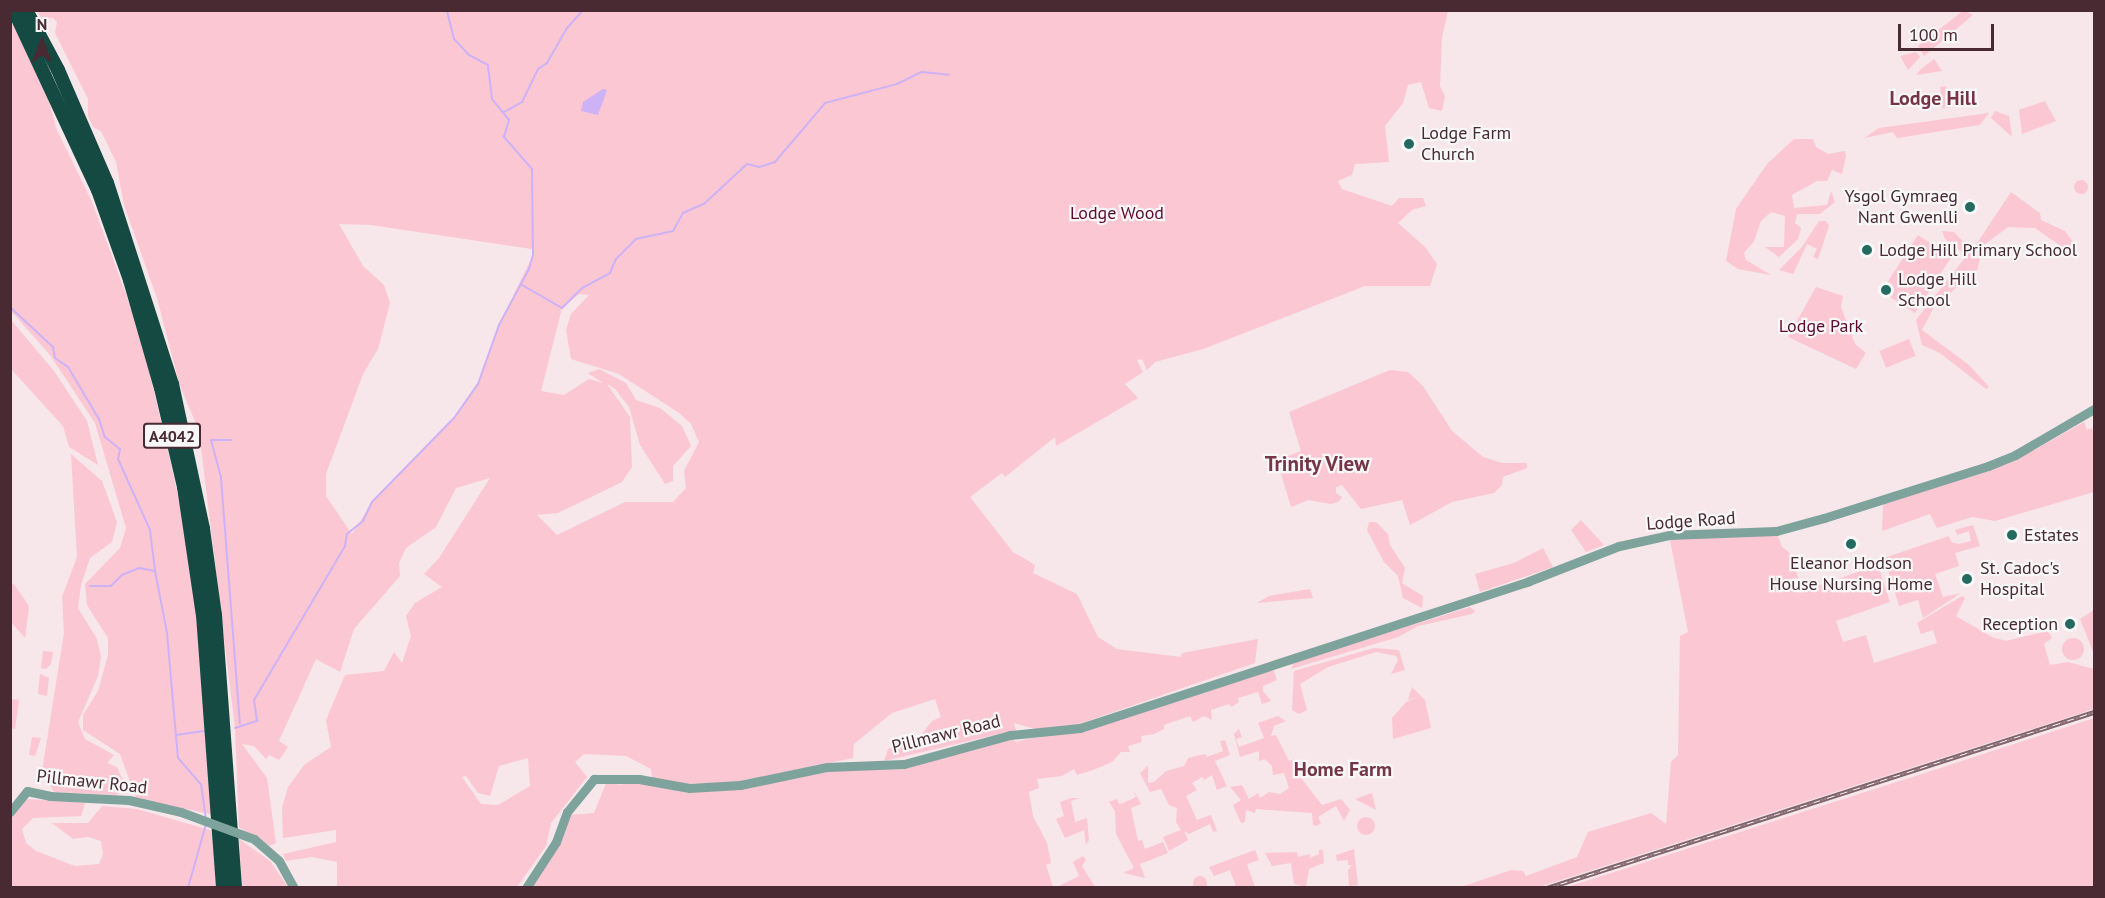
<!DOCTYPE html>
<html>
<head>
<meta charset="utf-8">
<style>
	body { margin:0 }
	#map { position:relative; width:2105px; height:898px; overflow:hidden; background:#f7e6ea; font-family:"PT Sans",sans-serif }
	div>[style] { position:absolute }
	.green>* { inset:0; background:#fbc7d3; transform-origin:0 0 }
	.round { border-radius:50% }
	.water>* { inset:0; background:#cdb2f6 }
	.stream>* { height:2px; margin:-1px; padding:0 1px; transform-origin:1px; border-radius:1px; background:#cdb2f6 }
	.minor>* { height:9px; margin:-4.5px; padding:0 4.5px; transform-origin:4.5px; border-radius:4.5px; background:#7da39c }
	.highway>* { height:14px; margin:-7px; padding:0 7px; transform-origin:7px; border-radius:7px; background:#154a43 }
	.rail>* { height:4.5px; margin-top:-2.25px; transform-origin:0; background:repeating-linear-gradient(90deg,#f8f8f8 0 7px,#80656d 0 14px); box-sizing:border-box; border-block:2px solid #80656d }
	.minor-bridge>* { height:9px; margin:-4.5px; padding:0 4.5px; transform-origin:4.5px; border-radius:4.5px; background:#7da39c }
	.dots>* { width:16px; height:16px; translate:-50% -50%; box-sizing:border-box; border:3px solid #f8f8f8; border-radius:50% }
	span { translate:-50% -50%; white-space:nowrap; text-align:center; line-height:1.15; -webkit-text-stroke:4.5px #f8f8f8; paint-order:stroke }
	.shield-label span { padding:2px 4px; background:#f8f8f8; border:2px solid; border-radius:4px; -webkit-text-stroke-width:0 }
	.shield-label { font-size:16px; color:#492a33; font-weight:700 }
	.poi-label { font-size:18px; color:#492a33 }
	.left { translate:0 -50%; text-align:left }
	.right { translate:-100% -50%; text-align:right }
	.park-label { font-size:18px; color:#5d0a2d }
	.street-label { font-size:18px; color:#492a33 }
	.neighbourhood-label { font-size:20px; color:#753448; font-weight:700 }
	.quarter-label { font-size:21px; color:#753448; font-weight:700 }
	.frame { position:absolute; inset:0; border:12px solid #492a33; pointer-events:none }
	.north { position:absolute; left:12px; top:12px; width:60px; height:60px; -webkit-text-stroke:4px #f8f8f8; paint-order:stroke; rotate:0deg; font-size:16px; font-weight:700; line-height:24px; text-align:center; color:#492a33 }
	.north::after { content:''; display:block; margin:auto; width:21px; height:27px; background:#492a33; clip-path:polygon(50% 0,100% 100%,50% 72%,0 100%) }
	.scale { position:absolute; left:1898px; top:24px; width:96px; height:27px; box-sizing:border-box; border:3px solid #492a33; border-top:0; padding-left:8px; font-size:18px; line-height:21px; white-space:nowrap; color:#492a33; -webkit-text-stroke:4px #f8f8f8; paint-order:stroke }
</style>
</head>
<body>
<div id="map">
	<div class="green">
		<i style="clip-path:polygon(1964px 10px,1973px 15px,1924px 56px,1918px 46px)"></i>
		<i style="clip-path:polygon(evenodd,37px 11px,1448px 11px,1442px 37px,1440px 86px,1445px 96px,1442px 111px,1429px 108px,1421px 82px,1408px 85px,1403px 103px,1385px 126px,1389px 162px,1355px 164px,1352px 175px,1338px 181px,1342px 189px,1392px 206px,1399px 198px,1423px 198px,1426px 206px,1412px 210px,1398px 223px,1425px 247px,1437px 264px,1430px 286px,1365px 286px,1203px 349px,1155px 362px,1147px 370px,1142px 359px,1137px 360px,1143px 372px,1125px 384px,1138px 398px,1056px 446px,1055px 437px,1005px 477px,1002px 473px,970px 497px,1013px 552px,1035px 565px,1033px 573px,1077px 594px,1098px 637px,1117px 649px,1181px 657px,1182px 653px,1258px 639px,1255px 663px,1076px 725px,1035px 729px,1014px 723px,1016px 730px,884px 761px,888px 749px,918px 739px,932px 721px,941px 717px,935px 699px,892px 713px,854px 744px,853px 758px,736px 782px,684px 784px,652px 779px,651px 769px,626px 756px,584px 754px,575px 762px,587px 777px,551px 823px,546px 846px,517px 887px,337px 887px,337px 862px,312px 857px,286px 861px,283px 854px,336px 842px,336px 830px,283px 838px,282px 808px,288px 787px,305px 764px,331px 747px,326px 720px,345px 675px,384px 671px,394px 652px,402px 663px,411px 636px,406px 616px,415px 603px,442px 587px,424px 574px,439px 558px,490px 478px,456px 488px,436px 527px,406px 548px,399px 563px,400px 576px,354px 629px,340px 672px,316px 659px,279px 741px,288px 747px,279px 760px,269px 755px,266px 759px,254px 746px,242px 744px,267px 778px,276px 843px,270px 846px,239px 827px,235px 728px,199px 431px,179px 383px,157px 298px,124px 205px,116px 162px,101px 131px,93px 127px,88px 116px,88px 99px,55px 33px,57px 22px,53px 18px,42px 19px,37px 11px,339px 224px,371px 225px,532px 249px,533px 255px,499px 325px,478px 384px,454px 418px,372px 502px,352px 534px,326px 496px,326px 474px,363px 374px,378px 349px,390px 303px,384px 285px,363px 266px,339px 224px,37px 11px,579px 294px,589px 295px,571px 314px,566px 330px,571px 359px,619px 374px,679px 413px,691px 424px,699px 442px,684px 471px,686px 488px,673px 502px,625px 502px,557px 535px,537px 515px,558px 513px,622px 482px,632px 467px,630px 417px,607px 384px,615px 389px,629px 407px,640px 445px,665px 484px,673px 481px,673px 466px,691px 446px,682px 426px,660px 408px,636px 400px,626px 383px,599px 369px,588px 373px,603px 383px,589px 379px,564px 395px,541px 391px,562px 308px,579px 294px,37px 11px,528px 758px,530px 786px,498px 805px,481px 804px,462px 777px,466px 776px,478px 793px,490px 796px,499px 766px,528px 758px)"></i>
		<i style="clip-path:polygon(10px 17px,43px 78px,56px 128px,92px 202px,141px 335px,180px 504px,196px 605px,214px 815px,136px 798px,120px 754px,83px 730px,83px 715px,98px 691px,108px 655px,108px 638px,87px 605px,85px 584px,120px 548px,126px 528px,95px 423px,50px 355px,11px 311px)"></i>
		<i style="clip-path:polygon(1916px 52px,1920px 57px,1908px 70px,1900px 56px)"></i>
		<i style="clip-path:polygon(1934px 59px,1942px 71px,1916px 75px,1921px 69px)"></i>
		<i style="clip-path:polygon(1946px 86px,1948px 102px,1956px 101px,1956px 107px,1942px 108px,1940px 87px)"></i>
		<i style="clip-path:polygon(2045px 101px,2056px 121px,2022px 134px,2019px 110px)"></i>
		<i style="clip-path:polygon(1995px 111px,2009px 116px,2012px 137px,1991px 118px)"></i>
		<i style="clip-path:polygon(1989px 113px,1980px 125px,1897px 138px,1893px 132px,1864px 138px,1879px 128px)"></i>
		<i style="clip-path:polygon(1794px 139px,1813px 139px,1816px 147px,1828px 154px,1845px 151px,1846px 156px,1842px 174px,1832px 170px,1827px 181px,1817px 181px,1792px 195px,1794px 208px,1827px 205px,1831px 191px,1835px 202px,1820px 214px,1797px 214px,1795px 223px,1801px 228px,1798px 239px,1779px 257px,1765px 247px,1784px 247px,1785px 216px,1771px 212px,1761px 221px,1754px 241px,1744px 253px,1746px 260px,1771px 275px,1738px 269px,1726px 261px,1736px 209px,1767px 164px)"></i>
		<i class="round" style="left:2074px;top:180px;width:14px;height:14px"></i>
		<i style="clip-path:polygon(2011px 192px,2040px 213px,2041px 220px,2065px 231px,2076px 246px,2075px 256px,2035px 228px,2008px 227px,1984px 245px,1977px 270px,1934px 307px,1922px 330px,1969px 365px,1989px 387px,1986px 389px,1940px 353px,1922px 345px,1916px 320px,1964px 259px,1965px 254px,1945px 239px,1942px 231px,1954px 232px,1967px 246px,1975px 246px)"></i>
		<i style="clip-path:polygon(1819px 221px,1826px 221px,1829px 226px,1818px 259px,1813px 257px,1817px 249px,1807px 244px,1793px 274px,1779px 270px,1802px 247px)"></i>
		<i style="left:1918px;top:235px;width:40px;height:67px;rotate:33deg"></i>
		<i style="clip-path:polygon(1816px 287px,1843px 296px,1841px 307px,1855px 344px,1866px 353px,1856px 369px,1788px 337px)"></i>
		<i style="clip-path:polygon(11px 320px,54px 371px,87px 421px,98px 465px,69px 447px,63px 426px,11px 369px)"></i>
		<i style="left:1909px;top:339px;width:18px;height:32px;rotate:68deg"></i>
		<i style="clip-path:polygon(1390px 370px,1408px 372px,1423px 386px,1452px 431px,1483px 457px,1502px 463px,1527px 463px,1527px 468px,1503px 477px,1502px 485px,1494px 493px,1452px 502px,1410px 525px,1402px 500px,1361px 509px,1342px 485px,1336px 487px,1336px 493px,1342px 497px,1338px 502px,1331px 504px,1308px 500px,1291px 507px,1281px 474px,1272px 462px,1301px 451px,1289px 412px)"></i>
		<i style="clip-path:polygon(2084px 422px,2087px 430px,2092px 428px,2094px 433px,2094px 492px,1995px 521px,1972px 517px,1937px 528px,1930px 514px,1882px 531px,1883px 505px,1889px 501px,2012px 462px)"></i>
		<i style="clip-path:polygon(71px 454px,102px 481px,117px 522px,112px 542px,90px 558px,81px 585px,78px 608px,97px 639px,101px 657px,98px 676px,78px 722px,85px 739px,114px 755px,107px 763px,117px 767px,124px 783px,122px 792px,116px 795px,54px 792px,42px 771px,64px 633px,62px 597px,77px 557px)"></i>
		<i style="clip-path:polygon(1581px 520px,1604px 545px,1586px 552px,1571px 530px)"></i>
		<i style="clip-path:polygon(1369px 522px,1376px 522px,1388px 534px,1390px 545px,1405px 568px,1402px 583px,1423px 596px,1422px 608px,1403px 598px,1398px 576px,1384px 562px,1367px 530px)"></i>
		<i style="clip-path:polygon(1973px 525px,1980px 546px,1955px 553px,1959px 566px,1935px 574px,1943px 597px,1961px 593px,1923px 618px,1918px 600px,1899px 606px,1884px 558px,1949px 536px,1951px 542px,1959px 544px,1971px 541px,1969px 531px,1957px 535px,1955px 530px)"></i>
		<i style="clip-path:polygon(1776px 531px,1782px 547px,1789px 552px,1803px 591px,1878px 565px,1890px 602px,1836px 621px,1843px 642px,1866px 635px,1874px 663px,1937px 643px,1933px 630px,1921px 634px,1917px 623px,1962px 596px,1965px 598px,1956px 616px,1992px 637px,2006px 641px,2048px 631px,2052px 638px,2044px 644px,2050px 665px,2068px 662px,2094px 669px,2094px 709px,1539px 887px,1458px 888px,1511px 870px,1523px 871px,1526px 876px,1577px 857px,1588px 832px,1651px 813px,1666px 824px,1671px 762px,1678px 755px,1680px 636px,1688px 632px,1669px 535px)"></i>
		<i style="clip-path:polygon(1543px 548px,1553px 567px,1480px 592px,1475px 574px,1514px 563px)"></i>
		<i style="clip-path:polygon(14px 584px,29px 606px,25px 638px,11px 622px,11px 585px)"></i>
		<i style="clip-path:polygon(1310px 589px,1313px 598px,1257px 603px,1269px 596px)"></i>
		<i style="clip-path:polygon(1470px 607px,1475px 611px,1472px 614px,1418px 626px,1398px 637px,1291px 669px,1294px 662px)"></i>
		<i style="clip-path:polygon(2094px 610px,2094px 654px,2080px 619px)"></i>
		<i class="round" style="left:2062px;top:638px;width:22px;height:22px"></i>
		<i style="clip-path:polygon(1374px 648px,1399px 650px,1405px 670px,1391px 674px,1398px 660px,1396px 656px,1376px 652px,1328px 667px,1300px 684px,1307px 710px,1299px 714px,1292px 710px,1294px 671px)"></i>
		<i style="clip-path:polygon(43px 651px,53px 652px,51px 664px,46px 669px,41px 668px)"></i>
		<i style="clip-path:polygon(1273px 668px,1277px 680px,1263px 686px,1263px 691px,1271px 701px,1262px 704px,1258px 692px,1238px 698px,1239px 702px,1232px 707px,1229px 704px,1211px 710px,1212px 720px,1204px 716px,1193px 722px,1190px 716px,1164px 725px,1164px 729px,1154px 734px,1141px 736px,1142px 742px,1128px 746px,1130px 752px,1121px 752px,1112px 762px,1093px 770px,1077px 775px,1074px 769px,1062px 776px,1037px 779px,1039px 788px,1029px 792px,1033px 816px,1047px 843px,1051px 863px,1046px 865px,1053px 887px,531px 888px,558px 848px,569px 815px,594px 813px,607px 781px,620px 785px,635px 781px,688px 793px,832px 770px,904px 769px,1012px 738px,1016px 742px,1038px 736px)"></i>
		<i style="clip-path:polygon(40px 674px,49px 678px,47px 696px,38px 694px)"></i>
		<i style="clip-path:polygon(1412px 687px,1425px 700px,1431px 728px,1393px 739px,1392px 718px,1406px 702px,1419px 696px,1408px 700px)"></i>
		<i style="clip-path:polygon(11px 699px,19px 700px,15px 729px,11px 728px)"></i>
		<i style="clip-path:polygon(1278px 716px,1286px 721px,1274px 726px,1271px 736px,1276px 735px,1289px 761px,1294px 759px,1295px 768px,1301px 767px,1298px 774px,1322px 805px,1341px 799px,1350px 810px,1344px 821px,1336px 806px,1318px 817px,1321px 823px,1317px 826px,1313px 825px,1312px 813px,1256px 809px,1255px 813px,1246px 810px,1245px 822px,1241px 823px,1233px 805px,1241px 800px,1230px 787px,1242px 785px,1249px 799px,1258px 793px,1260px 798px,1269px 792px,1280px 794px,1289px 788px,1284px 773px,1273px 775px,1272px 766px,1265px 759px,1259px 761px,1259px 751px,1240px 757px,1234px 734px,1239px 729px,1242px 737px,1236px 739px,1239px 747px,1264px 738px,1258px 723px)"></i>
		<i style="clip-path:polygon(2094px 718px,2094px 887px,1567px 887px,1928px 772px)"></i>
		<i style="clip-path:polygon(32px 737px,41px 738px,35px 756px,29px 755px)"></i>
		<i style="clip-path:polygon(1225px 740px,1230px 755px,1215px 761px,1227px 786px,1217px 790px,1212px 775px,1204px 780px,1202px 777px,1192px 783px,1197px 790px,1186px 796px,1197px 820px,1211px 815px,1217px 831px,1213px 832px,1210px 824px,1189px 834px,1184px 831px,1188px 840px,1169px 851px,1163px 837px,1181px 830px,1176px 822px,1177px 808px,1169px 805px,1161px 789px,1150px 792px,1140px 773px,1148px 766px,1148px 783px,1154px 782px,1166px 771px,1184px 766px,1188px 758px,1205px 754px,1207px 757px,1223px 751px,1220px 741px)"></i>
		<i style="clip-path:polygon(1134px 791px,1141px 804px,1131px 808px,1138px 841px,1142px 840px,1145px 849px,1163px 842px,1168px 853px,1140px 864px,1145px 878px,1123px 873px,1134px 868px,1116px 834px,1115px 811px,1109px 802px,1117px 799px,1119px 804px,1123px 803px,1136px 797px)"></i>
		<i style="clip-path:polygon(1372px 793px,1376px 810px,1355px 799px)"></i>
		<i style="clip-path:polygon(1071px 798px,1080px 798px,1071px 801px,1075px 822px,1087px 818px,1089px 840px,1086px 845px,1084px 830px,1065px 838px,1056px 819px,1064px 816px,1060px 802px)"></i>
		<i style="clip-path:polygon(27px 799px,85px 803px,81px 816px,33px 818px,22px 829px,26px 843px,36px 851px,75px 866px,99px 864px,103px 854px,101px 841px,88px 837px,73px 839px,52px 823px,88px 823px,102px 806px,137px 809px,213px 831px,216px 887px,11px 888px,11px 819px)"></i>
		<i class="round" style="left:1357px;top:817px;width:18px;height:18px"></i>
		<i style="clip-path:polygon(239px 839px,270px 861px,288px 887px,242px 887px)"></i>
		<i style="clip-path:polygon(1354px 849px,1358px 885px,1349px 886px,1348px 870px,1352px 865px,1348px 865px,1348px 860px,1337px 861px,1336px 855px)"></i>
		<i style="clip-path:polygon(1255px 850px,1259px 860px,1247px 864px,1255px 887px,1236px 887px,1230px 870px,1214px 876px,1209px 867px)"></i>
		<i style="clip-path:polygon(1319px 850px,1323px 850px,1324px 863px,1309px 869px,1306px 887px,1294px 884px,1291px 863px,1272px 866px,1265px 853px,1297px 852px,1298px 857px,1310px 854px,1310px 858px,1319px 854px)"></i>
		<i style="clip-path:polygon(1083px 856px,1086px 860px,1082px 866px,1095px 887px,1057px 887px,1079px 876px,1073px 862px)"></i>
		<i class="round" style="left:1193px;top:876px;width:14px;height:14px"></i>
	</div>
	<div class="water">
		<i style="clip-path:polygon(603px 89px,607px 90px,598px 115px,581px 111px,583px 102px)"></i>
	</div>
	<div class="stream">
		<i style="left:504px;top:112px;width:21px;rotate:-29deg"></i>
		<i style="left:522px;top:102px;width:37px;rotate:-64deg"></i>
		<i style="left:538px;top:69px;width:11px;rotate:-34deg"></i>
		<i style="left:547px;top:63px;width:40px;rotate:-60.3deg"></i>
		<i style="left:567px;top:28px;width:24px;rotate:-48deg"></i>
		<i style="left:522px;top:285px;width:46px;rotate:29.9deg"></i>
		<i style="left:562px;top:308px;width:28px;rotate:-45deg"></i>
		<i style="left:582px;top:288px;width:32px;rotate:-28deg"></i>
		<i style="left:610px;top:273px;width:15px;rotate:-67deg"></i>
		<i style="left:616px;top:259px;width:28px;rotate:-45deg"></i>
		<i style="left:636px;top:239px;width:38px;rotate:-12deg"></i>
		<i style="left:673px;top:231px;width:21px;rotate:-61deg"></i>
		<i style="left:683px;top:213px;width:24px;rotate:-24deg"></i>
		<i style="left:705px;top:203px;width:57px;rotate:-42.9deg"></i>
		<i style="left:747px;top:164px;width:12px;rotate:14deg"></i>
		<i style="left:759px;top:167px;width:17px;rotate:-17deg"></i>
		<i style="left:775px;top:162px;width:77px;rotate:-49.7deg"></i>
		<i style="left:825px;top:103px;width:74px;rotate:-14.8deg"></i>
		<i style="left:897px;top:84px;width:28px;rotate:-26deg"></i>
		<i style="left:922px;top:72px;width:27px;rotate:6deg"></i>
		<i style="left:10px;top:307px;width:59px;rotate:42.9deg"></i>
		<i style="left:53px;top:347px;width:11px;rotate:80deg"></i>
		<i style="left:55px;top:358px;width:16px;rotate:35deg"></i>
		<i style="left:68px;top:367px;width:61px;rotate:59.2deg"></i>
		<i style="left:99px;top:419px;width:19px;rotate:72deg"></i>
		<i style="left:105px;top:437px;width:19px;rotate:39deg"></i>
		<i style="left:120px;top:449px;width:10px;rotate:101deg"></i>
		<i style="left:118px;top:459px;width:78px;rotate:65.7deg"></i>
		<i style="left:150px;top:530px;width:41px;rotate:83deg"></i>
		<i style="left:231px;top:440px;width:20px;rotate:180deg"></i>
		<i style="left:211px;top:440px;width:39px;rotate:75deg"></i>
		<i style="left:221px;top:478px;width:246px;rotate:85.6deg"></i>
		<i style="left:90px;top:586px;width:21px"></i>
		<i style="left:111px;top:586px;width:16px;rotate:-45deg"></i>
		<i style="left:122px;top:575px;width:18px;rotate:-22deg"></i>
		<i style="left:139px;top:568px;width:16px;rotate:11deg"></i>
		<i style="left:155px;top:571px;width:63px;rotate:79deg"></i>
		<i style="left:167px;top:633px;width:125px;rotate:85deg"></i>
		<i style="left:178px;top:758px;width:35px;rotate:49deg"></i>
		<i style="left:201px;top:784px;width:35px;rotate:82deg"></i>
		<i style="left:235px;top:728px;width:23px;rotate:-18deg"></i>
		<i style="left:257px;top:721px;width:21px;rotate:-98deg"></i>
		<i style="left:254px;top:700px;width:179px;rotate:-59.4deg"></i>
		<i style="left:345px;top:546px;width:12px;rotate:-81deg"></i>
		<i style="left:347px;top:534px;width:21px;rotate:-39deg"></i>
		<i style="left:363px;top:521px;width:21px;rotate:-65deg"></i>
		<i style="left:372px;top:502px;width:117px;rotate:-45.7deg"></i>
		<i style="left:454px;top:418px;width:42px;rotate:-54.8deg"></i>
		<i style="left:478px;top:384px;width:63px;rotate:-70.4deg"></i>
		<i style="left:499px;top:325px;width:64px;rotate:-61.8deg"></i>
		<i style="left:529px;top:269px;width:15px;rotate:-74deg"></i>
		<i style="left:533px;top:255px;width:86px;rotate:-90.7deg"></i>
		<i style="left:532px;top:169px;width:43px;rotate:-131.2deg"></i>
		<i style="left:504px;top:137px;width:18px;rotate:-74deg"></i>
		<i style="left:509px;top:120px;width:27px;rotate:-129deg"></i>
		<i style="left:492px;top:99px;width:34px;rotate:-97deg"></i>
		<i style="left:488px;top:65px;width:21px;rotate:-152deg"></i>
		<i style="left:469px;top:55px;width:22px;rotate:-133deg"></i>
		<i style="left:454px;top:39px;width:30px;rotate:-104deg"></i>
		<i style="left:176px;top:735px;width:30px;rotate:-8deg"></i>
		<i style="left:188px;top:888px;width:66px;rotate:-74.3deg"></i>
	</div>
	<div class="minor">
		<i style="left:10px;top:812px;width:27px;rotate:-51deg"></i>
		<i style="left:27px;top:791px;width:24px;rotate:12deg"></i>
		<i style="left:50px;top:796px;width:79px;rotate:2.9deg"></i>
		<i style="left:129px;top:800px;width:53px;rotate:13deg"></i>
		<i style="left:254px;top:839px;width:33px;rotate:41deg"></i>
		<i style="left:279px;top:861px;width:31px;rotate:61deg"></i>
		<i style="left:526px;top:888px;width:55px;rotate:-56.9deg"></i>
		<i style="left:556px;top:842px;width:32px;rotate:-70deg"></i>
		<i style="left:567px;top:812px;width:43px;rotate:-50.7deg"></i>
		<i style="left:594px;top:779px;width:45px"></i>
		<i style="left:639px;top:779px;width:51px;rotate:10.2deg"></i>
		<i style="left:689px;top:788px;width:51px;rotate:-3.4deg"></i>
		<i style="left:740px;top:785px;width:89px;rotate:-11.7deg"></i>
		<i style="left:827px;top:767px;width:77px;rotate:-2.2deg"></i>
		<i style="left:904px;top:764px;width:110px;rotate:-15.3deg"></i>
		<i style="left:1010px;top:735px;width:70px;rotate:-5.7deg"></i>
		<i style="left:1080px;top:728px;width:472px;rotate:-18.1deg"></i>
		<i style="left:1529px;top:581px;width:97px;rotate:-21.3deg"></i>
		<i style="left:1619px;top:546px;width:51px;rotate:-12.4deg"></i>
		<i style="left:1669px;top:535px;width:107px;rotate:-2.1deg"></i>
		<i style="left:1776px;top:531px;width:50px;rotate:-15.2deg"></i>
		<i style="left:1824px;top:518px;width:172px;rotate:-17.6deg"></i>
		<i style="left:1988px;top:466px;width:29px;rotate:-22deg"></i>
		<i style="left:2015px;top:455px;width:91px;rotate:-30.2deg"></i>
	</div>
	<div class="highway">
		<i style="left:14px;top:10px;width:199px;rotate:65deg"></i>
		<i style="left:98px;top:190px;width:96px;rotate:70.4deg"></i>
		<i style="left:130px;top:280px;width:112px;rotate:74deg"></i>
		<i style="left:161px;top:388px;width:102px;rotate:76.9deg"></i>
		<i style="left:184px;top:487px;width:129px;rotate:81.6deg"></i>
		<i style="left:203px;top:615px;width:274px;rotate:85.8deg"></i>
		<i style="left:26px;top:10px;width:68px;rotate:61.9deg"></i>
		<i style="left:58px;top:70px;width:123px;rotate:66.6deg"></i>
		<i style="left:107px;top:183px;width:211px;rotate:72.1deg"></i>
		<i style="left:172px;top:384px;width:148px;rotate:77.9deg"></i>
		<i style="left:203px;top:529px;width:87px;rotate:82.1deg"></i>
		<i style="left:215px;top:615px;width:274px;rotate:85.8deg"></i>
	</div>
	<div class="rail">
		<i style="left:1547px;top:888px;width:575px;rotate:-17.84deg"></i>
	</div>
	<div class="minor-bridge">
		<i style="left:181px;top:812px;width:78px;rotate:20.3deg"></i>
	</div>
	<div class="dots">
		<i style="left:1409px;top:144px;background:#236b61"></i>
		<i style="left:1970px;top:207px;background:#236b61"></i>
		<i style="left:1867px;top:250px;background:#236b61"></i>
		<i style="left:1886px;top:290px;background:#236b61"></i>
		<i style="left:2012px;top:535px;background:#236b61"></i>
		<i style="left:1851px;top:544px;background:#236b61"></i>
		<i style="left:1967px;top:579px;background:#236b61"></i>
		<i style="left:2070px;top:624px;background:#236b61"></i>
	</div>
	<div class="shield-label">
		<span style="left:172px;top:436px">A4042</span>
	</div>
	<div class="poi-label">
		<span class="left" style="left:1421px;top:144px">Lodge Farm<br>Church</span>
		<span class="right" style="left:1958px;top:207px">Ysgol Gymraeg<br>Nant Gwenlli</span>
		<span class="left" style="left:1879px;top:250px">Lodge Hill Primary School</span>
		<span class="left" style="left:1898px;top:290px">Lodge Hill<br>School</span>
		<span class="left" style="left:2024px;top:535px">Estates</span>
		<span style="left:1851px;top:574px">Eleanor Hodson<br>House Nursing Home</span>
		<span class="left" style="left:1980px;top:579px">St. Cadoc's<br>Hospital</span>
		<span class="right" style="left:2058px;top:624px">Reception</span>
	</div>
	<div class="park-label">
		<span style="left:1117px;top:213px">Lodge Wood</span>
		<span style="left:1821px;top:326px">Lodge Park</span>
	</div>
	<div class="street-label">
		<span style="left:1691px;top:521px;rotate:-4deg">Lodge Road</span>
		<span style="left:946px;top:734px;rotate:-14deg">Pillmawr Road</span>
		<span style="left:92px;top:782px;rotate:6deg">Pillmawr Road</span>
	</div>
	<div class="neighbourhood-label">
		<span style="left:1933px;top:98px">Lodge Hill</span>
		<span style="left:1343px;top:769px">Home Farm</span>
	</div>
	<div class="quarter-label">
		<span style="left:1317px;top:464px">Trinity View</span>
	</div>
	<div class="frame"></div>
	<div class="north">N</div>
	<div class="scale">100 m</div>
</div>
</body>
</html>
